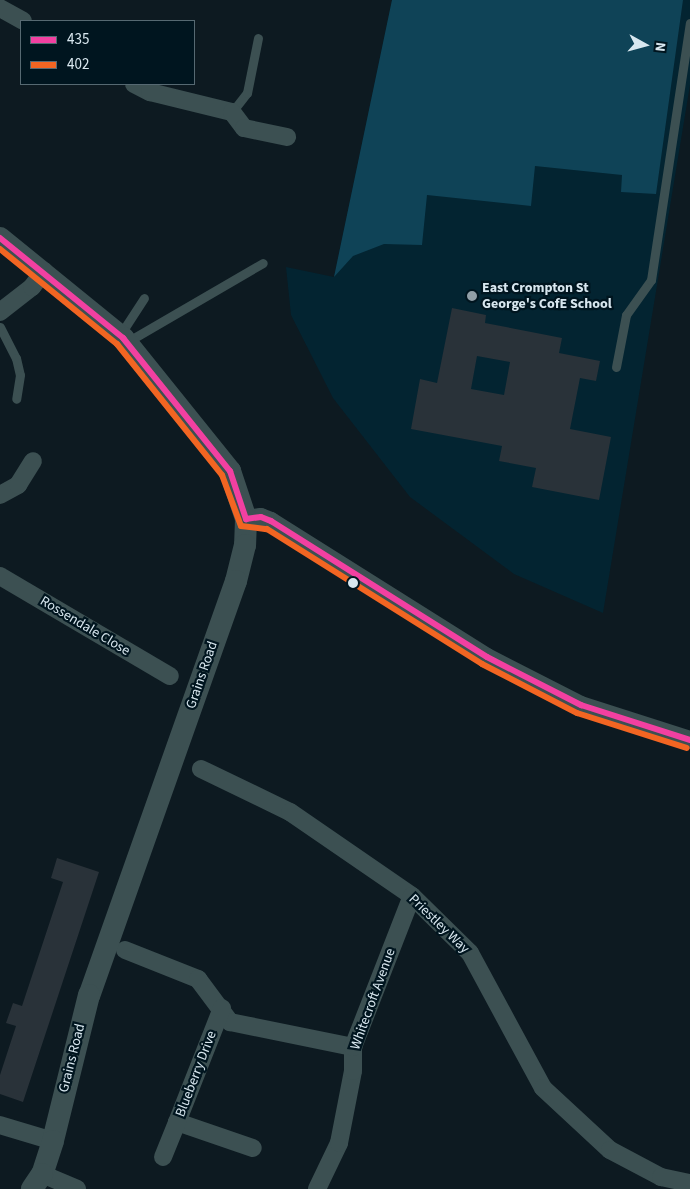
<!DOCTYPE html>
<html>
<head>
<meta charset="utf-8">
<style>
	body { margin:0 }
	#map { position:relative; width:690px; height:1189px; overflow:hidden; background:#0d1a21; font-family:"Source Sans 3",sans-serif }
	div>[style] { position:absolute }
	.built>* { inset:0; background:#032431 }
	.green>* { inset:0; background:#0f4357 }
	.building>* { inset:0; background:#293239 }
	.service>* { height:9px; margin:-4.5px; padding:0 4.5px; transform-origin:4.5px; border-radius:4.5px; background:#3c5052 }
	.minor>* { height:18px; margin:-9px; padding:0 9px; transform-origin:9px; border-radius:9px; background:#3c5052 }
	.tertiary>* { height:22px; margin:-11px; padding:0 11px; transform-origin:11px; border-radius:11px; background:#3c5052 }
	.bus-1>* { height:6px; margin:-3px; padding:0 3px; transform-origin:3px; border-radius:3px; background:#f240a1 }
	.bus-2>* { height:6px; margin:-3px; padding:0 3px; transform-origin:3px; border-radius:3px; background:#f26522 }
	.dots>* { width:14px; height:14px; translate:-50% -50%; box-sizing:border-box; border:2px solid #00151f; border-radius:50% }
	span { translate:-50% -50%; white-space:nowrap; text-align:center; line-height:1.15; -webkit-text-stroke:4.5px #00151f; paint-order:stroke }
	.poi-label { font-size:14px; color:#d8e7ef; font-weight:700 }
	.left { translate:0 -50%; text-align:left }
	.street-label { font-size:14px; color:#d8e7ef }
	.legend { position:absolute; left:20px; top:20px; width:175px; height:65px; box-sizing:border-box; background:#00151f; border:1px solid #566972; margin:0; padding:6px 9px; list-style:none; font-size:15px; color:#d8e7ef }
	.legend li { display:flex; align-items:center; gap:10px; height:25px }
	.legend b { width:25px; border:1px solid #566972 }
	.north { position:absolute; left:620px; top:20px; width:50px; height:50px; -webkit-text-stroke:4px #00151f; paint-order:stroke; rotate:97deg; font-size:14px; font-weight:700; line-height:20px; text-align:center; color:#d8e7ef }
	.north::after { content:''; display:block; margin:auto; width:18px; height:22px; background:#d8e7ef; clip-path:polygon(50% 0,100% 100%,50% 72%,0 100%) }
</style>
</head>
<body>
<div id="map">
	<div class="built">
		<i style="clip-path:polygon(392px 0,690px 0,690px 85px,603px 613px,514px 574px,410px 497px,333px 398px,291px 315px,286px 267px,334px 277px)"></i>
	</div>
	<div class="green">
		<i style="clip-path:polygon(392px 0,683px 0,656px 194px,621px 192px,622px 175px,535px 166px,531px 206px,427px 195px,422px 245px,384px 244px,353px 256px,334px 277px)"></i>
	</div>
	<div class="building">
		<i style="clip-path:polygon(evenodd,452px 308px,486px 315px,485px 323px,562px 338px,559px 353px,600px 361px,596px 381px,580px 378px,570px 429px,611px 437px,599px 500px,532px 487px,536px 468px,499px 461px,502px 446px,411px 429px,420px 379px,437px 383px,452px 308px,477px 356px,510px 362px,504px 395px,471px 389px,477px 356px)"></i>
		<i style="clip-path:polygon(57px 858px,99px 872px,23px 1102px,0 1094px,0 1075px,16px 1026px,6px 1023px,13px 1003px,22px 1006px,63px 882px,51px 878px)"></i>
	</div>
	<div class="service">
		<i style="left:232px;top:112px;width:24px;rotate:-52deg"></i>
		<i style="left:247px;top:93px;width:56px;rotate:-78.7deg"></i>
		<i style="left:0;top:327px;width:35px;rotate:63deg"></i>
		<i style="left:16px;top:358px;width:17px;rotate:77deg"></i>
		<i style="left:20px;top:375px;width:24px;rotate:99deg"></i>
		<i style="left:120px;top:335px;width:44px;rotate:-57deg"></i>
		<i style="left:127px;top:342px;width:157px;rotate:-30.2deg"></i>
		<i style="left:616px;top:367px;width:53px;rotate:-79.1deg"></i>
		<i style="left:626px;top:315px;width:43px;rotate:-54.5deg"></i>
		<i style="left:651px;top:280px;width:260px;rotate:-81.4deg"></i>
	</div>
	<div class="minor">
		<i style="left:0;top:8px;width:26px;rotate:29deg"></i>
		<i style="left:134px;top:84px;width:18px;rotate:27deg"></i>
		<i style="left:150px;top:92px;width:84px;rotate:13.7deg"></i>
		<i style="left:232px;top:112px;width:20px;rotate:53deg"></i>
		<i style="left:244px;top:128px;width:44px;rotate:11.8deg"></i>
		<i style="left:0;top:312px;width:41px;rotate:-38deg"></i>
		<i style="left:32px;top:287px;width:20px;rotate:-53deg"></i>
		<i style="left:0;top:495px;width:21px;rotate:-29deg"></i>
		<i style="left:18px;top:485px;width:28px;rotate:-58deg"></i>
		<i style="left:246px;top:519px;width:15px;rotate:-8deg"></i>
		<i style="left:261px;top:517px;width:11px;rotate:22deg"></i>
		<i style="left:271px;top:521px;width:255px;rotate:32.2deg"></i>
		<i style="left:487px;top:657px;width:106px;rotate:27.1deg"></i>
		<i style="left:581px;top:705px;width:114px;rotate:17.8deg"></i>
		<i style="left:0;top:576px;width:197px;rotate:30.5deg"></i>
		<i style="left:201px;top:769px;width:99px;rotate:25.8deg"></i>
		<i style="left:290px;top:812px;width:148px;rotate:34.5deg"></i>
		<i style="left:412px;top:896px;width:81px;rotate:44.5deg"></i>
		<i style="left:470px;top:953px;width:153px;rotate:61.6deg"></i>
		<i style="left:543px;top:1088px;width:91px;rotate:42.8deg"></i>
		<i style="left:610px;top:1150px;width:58px;rotate:27.9deg"></i>
		<i style="left:661px;top:1177px;width:30px;rotate:12deg"></i>
		<i style="left:125px;top:950px;width:79px;rotate:21.7deg"></i>
		<i style="left:198px;top:979px;width:54px;rotate:53.3deg"></i>
		<i style="left:230px;top:1022px;width:126px;rotate:11.5deg"></i>
		<i style="left:222px;top:1008px;width:123px;rotate:111.5deg"></i>
		<i style="left:177px;top:1122px;width:80px;rotate:18.9deg"></i>
		<i style="left:0;top:1125px;width:55px;rotate:16.8deg"></i>
		<i style="left:163px;top:1157px;width:38px;rotate:-68deg"></i>
		<i style="left:42px;top:1174px;width:38px;rotate:23deg"></i>
		<i style="left:317px;top:1189px;width:51px;rotate:-64.4deg"></i>
		<i style="left:339px;top:1143px;width:73px;rotate:-79deg"></i>
		<i style="left:353px;top:1071px;width:24px;rotate:-90deg"></i>
		<i style="left:353px;top:1047px;width:162px;rotate:-68.7deg"></i>
	</div>
	<div class="tertiary">
		<i style="left:0;top:238px;width:159px;rotate:39.1deg"></i>
		<i style="left:123px;top:338px;width:171px;rotate:51.2deg"></i>
		<i style="left:230px;top:471px;width:51px;rotate:71.6deg"></i>
		<i style="left:246px;top:519px;width:26px;rotate:92deg"></i>
		<i style="left:245px;top:545px;width:37px;rotate:104deg"></i>
		<i style="left:236px;top:581px;width:439px;rotate:109.5deg"></i>
		<i style="left:89px;top:995px;width:150px;rotate:103.9deg"></i>
		<i style="left:53px;top:1141px;width:35px;rotate:108deg"></i>
		<i style="left:42px;top:1174px;width:18px;rotate:124deg"></i>
	</div>
	<div class="bus-1">
		<i style="left:0;top:238px;width:159px;rotate:39.1deg"></i>
		<i style="left:123px;top:338px;width:171px;rotate:51.2deg"></i>
		<i style="left:230px;top:471px;width:51px;rotate:71.6deg"></i>
		<i style="left:246px;top:519px;width:15px;rotate:-8deg"></i>
		<i style="left:261px;top:517px;width:11px;rotate:22deg"></i>
		<i style="left:271px;top:521px;width:255px;rotate:32.2deg"></i>
		<i style="left:487px;top:657px;width:106px;rotate:27.1deg"></i>
		<i style="left:581px;top:705px;width:114px;rotate:17.8deg"></i>
	</div>
	<div class="bus-2">
		<i style="left:0;top:249px;width:151px;rotate:39.1deg"></i>
		<i style="left:117px;top:344px;width:168px;rotate:51.3deg"></i>
		<i style="left:222px;top:475px;width:54px;rotate:69.6deg"></i>
		<i style="left:241px;top:526px;width:26px;rotate:7deg"></i>
		<i style="left:267px;top:529px;width:254px;rotate:32.1deg"></i>
		<i style="left:482px;top:664px;width:107px;rotate:27.3deg"></i>
		<i style="left:577px;top:713px;width:115px;rotate:17.7deg"></i>
	</div>
	<div class="dots">
		<i style="left:472px;top:296px;background:#919fa7"></i>
		<i style="left:353px;top:583px;background:#d8e7ef"></i>
	</div>
	<div class="poi-label">
		<span class="left" style="left:482px;top:296px">East Crompton St<br>George's CofE School</span>
	</div>
	<div class="street-label">
		<span style="left:85px;top:626px;rotate:31deg">Rossendale Close</span>
		<span style="left:202px;top:675px;rotate:-71deg">Grains Road</span>
		<span style="left:439px;top:924px;rotate:44deg">Priestley Way</span>
		<span style="left:373px;top:999px;rotate:-70deg">Whitecroft Avenue</span>
		<span style="left:72px;top:1058px;rotate:-76deg">Grains Road</span>
		<span style="left:196px;top:1074px;rotate:-69deg">Blueberry Drive</span>
	</div>
	<ul class="legend">
	<li><b style="height:6px;background:#f240a1"></b>435</li>
	<li><b style="height:6px;background:#f26522"></b>402</li>
	</ul>
	<div class="north">N</div>
</div>
</body>
</html>
